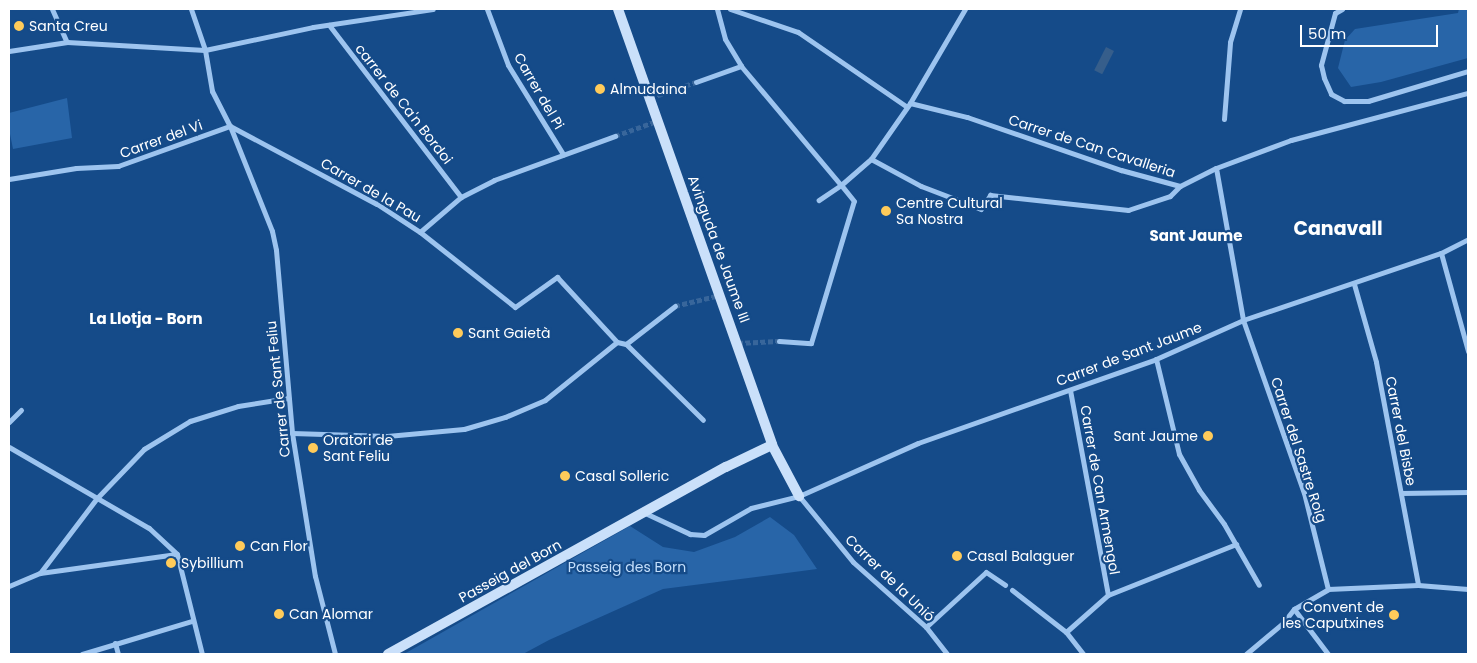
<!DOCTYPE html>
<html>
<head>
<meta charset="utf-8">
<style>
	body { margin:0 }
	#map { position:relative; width:1477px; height:663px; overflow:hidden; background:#154b89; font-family:Poppins,sans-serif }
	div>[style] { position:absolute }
	.green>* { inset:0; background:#2865a8 }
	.water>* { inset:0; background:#365e8b; transform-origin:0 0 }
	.street-tunnel>* { height:5px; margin-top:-2.5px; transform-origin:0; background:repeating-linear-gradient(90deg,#38669b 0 5px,transparent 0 7.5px) }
	.street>* { height:5px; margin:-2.5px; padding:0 2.5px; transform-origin:2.5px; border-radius:2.5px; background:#9dc4ef }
	.secondary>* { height:10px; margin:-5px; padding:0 5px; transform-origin:5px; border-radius:5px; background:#cae0fa }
	.dots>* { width:14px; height:14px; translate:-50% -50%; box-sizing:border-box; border:2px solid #154b89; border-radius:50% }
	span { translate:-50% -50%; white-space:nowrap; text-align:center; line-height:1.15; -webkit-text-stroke:4.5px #154b89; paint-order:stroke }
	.poi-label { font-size:14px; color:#fff }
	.left { translate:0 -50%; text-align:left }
	.right { translate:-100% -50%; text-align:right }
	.street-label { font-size:14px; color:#fff }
	.park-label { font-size:14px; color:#c3defb }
	.neighbourhood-label { font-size:15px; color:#fff; font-weight:700 }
	.district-label { font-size:19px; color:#fff; font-weight:700 }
	.frame { position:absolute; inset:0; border:10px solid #fff; pointer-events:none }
	.scale { position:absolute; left:1300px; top:25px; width:138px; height:22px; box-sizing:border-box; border:2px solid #fff; border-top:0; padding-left:6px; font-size:15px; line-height:18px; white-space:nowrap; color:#fff; -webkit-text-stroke:4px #154b89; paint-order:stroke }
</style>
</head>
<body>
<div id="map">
	<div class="green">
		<i style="clip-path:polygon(1459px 9px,1468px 9px,1468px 58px,1381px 82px,1351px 87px,1338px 68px,1345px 40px,1355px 29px,1458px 13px)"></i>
		<i style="clip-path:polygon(67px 98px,72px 138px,13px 149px,9px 129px,9px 113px)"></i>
		<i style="clip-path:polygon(770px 517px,794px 535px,817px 569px,663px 589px,549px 640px,523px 654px,404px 654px,630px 526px,663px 547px,694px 552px,735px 537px)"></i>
	</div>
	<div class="water">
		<i style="left:1106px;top:47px;width:9px;height:26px;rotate:27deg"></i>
	</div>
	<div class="street-tunnel">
		<i style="left:650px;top:98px;width:49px;rotate:-19.2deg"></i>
		<i style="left:615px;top:136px;width:45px;rotate:-19.7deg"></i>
		<i style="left:675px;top:306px;width:46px;rotate:-13.7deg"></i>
		<i style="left:738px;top:343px;width:41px;rotate:-2.8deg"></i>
	</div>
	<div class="street">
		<i style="left:52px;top:9px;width:36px;rotate:66deg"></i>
		<i style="left:191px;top:9px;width:43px;rotate:71.1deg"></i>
		<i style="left:205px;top:50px;width:42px;rotate:80.3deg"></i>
		<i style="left:212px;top:91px;width:39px;rotate:63deg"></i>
		<i style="left:230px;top:126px;width:113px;rotate:68.2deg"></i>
		<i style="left:272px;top:231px;width:19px;rotate:78deg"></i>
		<i style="left:276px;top:250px;width:184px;rotate:85deg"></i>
		<i style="left:292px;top:433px;width:145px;rotate:80.9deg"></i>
		<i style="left:315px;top:576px;width:81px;rotate:75.6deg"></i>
		<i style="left:487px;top:9px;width:60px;rotate:69.4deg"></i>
		<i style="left:508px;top:65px;width:105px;rotate:58.3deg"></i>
		<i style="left:717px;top:9px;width:31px;rotate:75deg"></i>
		<i style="left:725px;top:39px;width:31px;rotate:59deg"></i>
		<i style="left:741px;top:66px;width:155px;rotate:50deg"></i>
		<i style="left:841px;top:185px;width:27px;rotate:146deg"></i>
		<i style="left:730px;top:9px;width:72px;rotate:18.7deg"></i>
		<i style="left:798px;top:32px;width:132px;rotate:34.5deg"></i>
		<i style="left:1342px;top:9px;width:8px;rotate:150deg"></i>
		<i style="left:1335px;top:13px;width:54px;rotate:105.1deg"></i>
		<i style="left:1321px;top:65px;width:13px;rotate:77deg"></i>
		<i style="left:1324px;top:78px;width:17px;rotate:66deg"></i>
		<i style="left:1331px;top:94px;width:15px;rotate:28deg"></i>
		<i style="left:1344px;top:101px;width:24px"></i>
		<i style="left:1368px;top:101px;width:104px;rotate:-16.7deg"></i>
		<i style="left:329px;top:25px;width:217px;rotate:52.5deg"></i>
		<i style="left:9px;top:51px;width:59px;rotate:-8.8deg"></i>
		<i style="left:67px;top:42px;width:138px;rotate:3.3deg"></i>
		<i style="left:205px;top:50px;width:110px;rotate:-12deg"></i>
		<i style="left:313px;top:27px;width:121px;rotate:-8.5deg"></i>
		<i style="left:696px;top:82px;width:48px;rotate:-19.6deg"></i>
		<i style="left:910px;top:103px;width:59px;rotate:13.8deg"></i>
		<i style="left:967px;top:117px;width:163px;rotate:19deg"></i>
		<i style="left:1121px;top:170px;width:61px;rotate:15.2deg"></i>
		<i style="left:1180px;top:186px;width:40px;rotate:-26.6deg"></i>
		<i style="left:1216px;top:168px;width:80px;rotate:-20.5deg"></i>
		<i style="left:1291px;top:140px;width:183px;rotate:-14.9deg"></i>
		<i style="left:1224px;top:119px;width:77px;rotate:-85.5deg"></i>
		<i style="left:1230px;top:42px;width:34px;rotate:-73deg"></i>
		<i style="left:230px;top:126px;width:166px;rotate:28deg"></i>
		<i style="left:377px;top:204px;width:51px;rotate:33.1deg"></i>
		<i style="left:420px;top:232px;width:121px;rotate:38.3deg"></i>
		<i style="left:515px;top:307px;width:52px;rotate:-35.5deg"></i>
		<i style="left:557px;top:277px;width:88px;rotate:47.3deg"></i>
		<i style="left:617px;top:342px;width:9px;rotate:13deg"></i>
		<i style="left:626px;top:344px;width:108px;rotate:44.6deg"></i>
		<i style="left:871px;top:159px;width:57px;rotate:28.4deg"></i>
		<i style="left:921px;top:186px;width:64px;rotate:21deg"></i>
		<i style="left:981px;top:209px;width:17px;rotate:-57deg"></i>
		<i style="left:990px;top:195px;width:139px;rotate:6.2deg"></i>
		<i style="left:1128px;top:210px;width:44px;rotate:-18.4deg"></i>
		<i style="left:1170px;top:196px;width:14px;rotate:-45deg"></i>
		<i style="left:1216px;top:168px;width:154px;rotate:79.9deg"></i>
		<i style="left:1243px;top:320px;width:183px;rotate:70.6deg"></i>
		<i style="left:1304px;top:493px;width:99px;rotate:76deg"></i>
		<i style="left:9px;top:179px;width:68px;rotate:-9.3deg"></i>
		<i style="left:76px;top:168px;width:42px;rotate:-2.7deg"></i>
		<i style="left:118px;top:166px;width:119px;rotate:-19.7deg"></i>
		<i style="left:420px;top:232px;width:54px;rotate:-40.5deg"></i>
		<i style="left:461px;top:197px;width:37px;rotate:-27deg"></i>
		<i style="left:494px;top:180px;width:129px;rotate:-20deg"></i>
		<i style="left:1441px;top:253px;width:102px;rotate:74.6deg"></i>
		<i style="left:1354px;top:284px;width:81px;rotate:74.2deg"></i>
		<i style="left:1376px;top:362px;width:227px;rotate:79.3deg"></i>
		<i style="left:779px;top:341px;width:32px;rotate:4deg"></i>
		<i style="left:811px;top:343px;width:148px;rotate:-73.2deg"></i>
		<i style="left:854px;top:201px;width:21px;rotate:-129deg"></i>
		<i style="left:841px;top:185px;width:40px;rotate:-41deg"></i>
		<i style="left:871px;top:159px;width:68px;rotate:-55.1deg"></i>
		<i style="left:910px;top:103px;width:109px;rotate:-59.7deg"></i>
		<i style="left:626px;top:344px;width:62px;rotate:-37.8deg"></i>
		<i style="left:1156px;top:359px;width:98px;rotate:76.4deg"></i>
		<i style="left:1179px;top:454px;width:41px;rotate:60.9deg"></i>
		<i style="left:1199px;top:490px;width:42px;rotate:53.7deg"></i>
		<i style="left:1224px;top:524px;width:70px;rotate:60.2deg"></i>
		<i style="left:1070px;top:390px;width:208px;rotate:79.5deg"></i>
		<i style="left:9px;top:422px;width:17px;rotate:-45deg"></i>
		<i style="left:292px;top:433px;width:95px;rotate:1.8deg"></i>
		<i style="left:387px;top:436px;width:77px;rotate:-5.2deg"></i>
		<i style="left:464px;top:429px;width:43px;rotate:-16.3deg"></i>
		<i style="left:505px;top:417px;width:43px;rotate:-23deg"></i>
		<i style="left:545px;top:400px;width:92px;rotate:-38.9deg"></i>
		<i style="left:9px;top:447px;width:162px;rotate:30.1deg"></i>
		<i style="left:149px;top:528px;width:38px;rotate:43deg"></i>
		<i style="left:1401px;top:493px;width:67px;rotate:-0.9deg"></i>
		<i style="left:799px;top:496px;width:85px;rotate:50.7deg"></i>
		<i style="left:853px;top:562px;width:98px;rotate:41.7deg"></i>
		<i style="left:926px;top:627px;width:34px;rotate:52deg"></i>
		<i style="left:645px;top:513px;width:50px;rotate:25deg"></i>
		<i style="left:690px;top:534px;width:14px;rotate:4deg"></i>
		<i style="left:704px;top:535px;width:54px;rotate:-29.9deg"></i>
		<i style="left:751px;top:508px;width:49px;rotate:-14deg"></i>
		<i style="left:799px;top:496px;width:130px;rotate:-24deg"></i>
		<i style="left:918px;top:443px;width:252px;rotate:-19.4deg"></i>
		<i style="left:1156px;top:359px;width:95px;rotate:-24.1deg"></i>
		<i style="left:1243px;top:320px;width:209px;rotate:-18.7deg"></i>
		<i style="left:1441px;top:253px;width:30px;rotate:-27deg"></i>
		<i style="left:177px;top:554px;width:103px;rotate:76deg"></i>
		<i style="left:40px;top:573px;width:138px;rotate:-7.9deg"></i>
		<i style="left:9px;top:586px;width:34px;rotate:-23deg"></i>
		<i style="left:40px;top:573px;width:94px;rotate:-52.8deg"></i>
		<i style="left:97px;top:498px;width:68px;rotate:-46.2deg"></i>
		<i style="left:144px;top:449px;width:54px;rotate:-31.3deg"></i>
		<i style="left:190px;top:421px;width:50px;rotate:-17.4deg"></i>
		<i style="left:238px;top:406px;width:51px;rotate:-9.1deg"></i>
		<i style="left:1012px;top:590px;width:68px;rotate:37.9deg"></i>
		<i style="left:1066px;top:632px;width:28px;rotate:52deg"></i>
		<i style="left:1294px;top:609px;width:56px;rotate:52.9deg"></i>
		<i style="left:926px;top:627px;width:81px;rotate:-42.5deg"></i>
		<i style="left:986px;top:572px;width:23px;rotate:34deg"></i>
		<i style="left:1066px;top:632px;width:56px;rotate:-41.4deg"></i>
		<i style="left:1108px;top:595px;width:138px;rotate:-21.7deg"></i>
		<i style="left:115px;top:643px;width:11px;rotate:75deg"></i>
		<i style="left:82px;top:654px;width:115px;rotate:-16.7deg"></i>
		<i style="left:1246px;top:654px;width:48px;rotate:-40deg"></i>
		<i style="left:1283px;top:623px;width:18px;rotate:-52deg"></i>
		<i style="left:1294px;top:609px;width:39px;rotate:-30deg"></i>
		<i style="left:1328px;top:589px;width:90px;rotate:-2.5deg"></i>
		<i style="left:1418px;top:585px;width:50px;rotate:4.6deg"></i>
	</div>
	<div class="secondary">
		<i style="left:618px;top:9px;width:462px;rotate:70.5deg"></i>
		<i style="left:772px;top:445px;width:58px;rotate:62.1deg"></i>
		<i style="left:388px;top:654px;width:386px;rotate:-29deg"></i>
		<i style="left:726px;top:467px;width:51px;rotate:-25.6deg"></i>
	</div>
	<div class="dots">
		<i style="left:19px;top:26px;background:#ffcb5a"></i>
		<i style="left:600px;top:89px;background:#ffcb5a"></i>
		<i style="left:886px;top:211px;background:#ffcb5a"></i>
		<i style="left:458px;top:333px;background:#ffcb5a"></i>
		<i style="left:1208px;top:436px;background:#ffcb5a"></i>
		<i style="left:313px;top:448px;background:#ffcb5a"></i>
		<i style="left:565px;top:476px;background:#ffcb5a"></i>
		<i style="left:240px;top:546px;background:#ffcb5a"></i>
		<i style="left:957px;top:556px;background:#ffcb5a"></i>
		<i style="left:171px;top:563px;background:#ffcb5a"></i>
		<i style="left:279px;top:614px;background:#ffcb5a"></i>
		<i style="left:1394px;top:615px;background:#ffcb5a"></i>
	</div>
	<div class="poi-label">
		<span class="left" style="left:29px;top:26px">Santa Creu</span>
		<span class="left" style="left:610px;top:89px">Almudaina</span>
		<span class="left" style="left:896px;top:211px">Centre Cultural<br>Sa Nostra</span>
		<span class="left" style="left:468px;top:333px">Sant Gaietà</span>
		<span class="right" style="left:1198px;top:436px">Sant Jaume</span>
		<span class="left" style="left:323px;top:448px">Oratori de<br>Sant Feliu</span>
		<span class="left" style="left:575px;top:476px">Casal Solleric</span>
		<span class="left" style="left:250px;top:546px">Can Flor</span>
		<span class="left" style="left:967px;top:556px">Casal Balaguer</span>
		<span class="left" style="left:181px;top:563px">Sybillium</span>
		<span class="right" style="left:1384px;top:615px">Convent de<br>les Caputxines</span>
		<span class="left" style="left:289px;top:614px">Can Alomar</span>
	</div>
	<div class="street-label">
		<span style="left:539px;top:91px;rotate:60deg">Carrer del Pi</span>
		<span style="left:404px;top:104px;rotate:52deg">carrer de Ca'n Bordoi</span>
		<span style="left:161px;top:139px;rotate:-20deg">Carrer del Vi</span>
		<span style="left:1092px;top:146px;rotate:18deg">Carrer de Can Cavalleria</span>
		<span style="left:371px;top:190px;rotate:30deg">Carrer de la Pau</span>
		<span style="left:719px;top:249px;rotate:70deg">Avinguda de Jaume III</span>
		<span style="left:1129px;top:354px;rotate:-21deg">Carrer de Sant Jaume</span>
		<span style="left:278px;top:389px;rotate:-96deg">Carrer de Sant Feliu</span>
		<span style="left:1401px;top:431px;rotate:79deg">Carrer del Bisbe</span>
		<span style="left:1299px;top:450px;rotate:72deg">Carrer del Sastre Roig</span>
		<span style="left:1100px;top:490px;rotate:80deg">Carrer de Can Armengol</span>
		<span style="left:510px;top:571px;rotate:-29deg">Passeig del Born</span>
		<span style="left:890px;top:578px;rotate:44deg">Carrer de la Unió</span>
	</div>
	<div class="park-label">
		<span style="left:627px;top:567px">Passeig des Born</span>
	</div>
	<div class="neighbourhood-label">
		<span style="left:1196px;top:236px">Sant Jaume</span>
		<span style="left:146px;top:319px">La Llotja - Born</span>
	</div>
	<div class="district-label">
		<span style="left:1338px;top:229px">Canavall</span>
	</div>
	<div class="frame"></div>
	<div class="scale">50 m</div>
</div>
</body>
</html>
